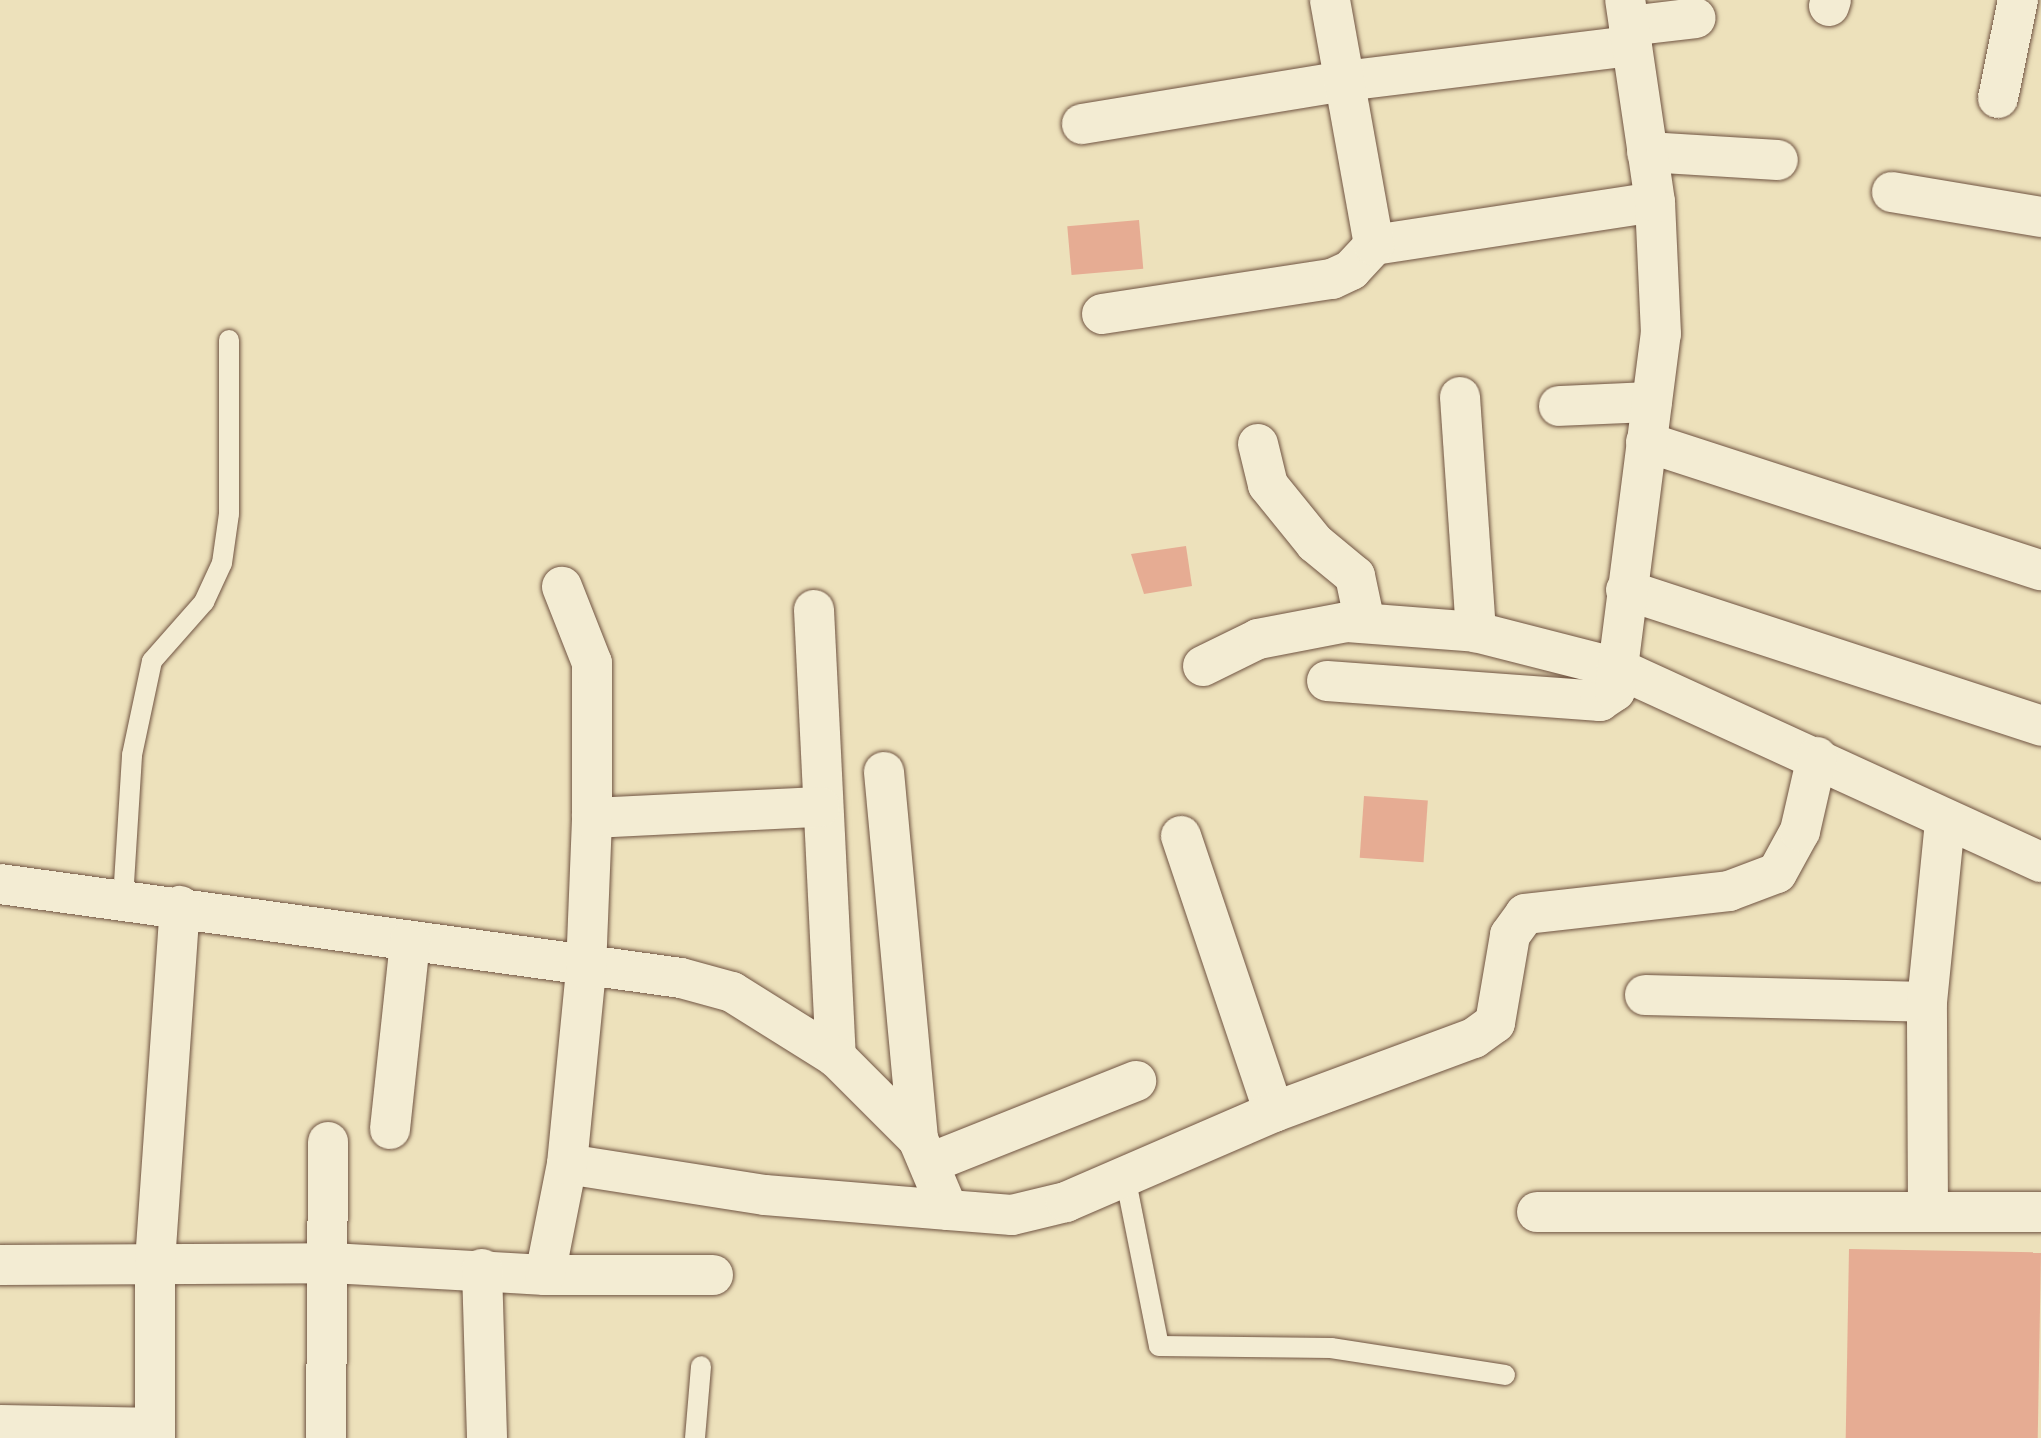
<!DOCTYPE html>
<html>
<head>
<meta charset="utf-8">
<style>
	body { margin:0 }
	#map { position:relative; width:2041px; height:1438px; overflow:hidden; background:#ede1bb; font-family:"IM FELL English",serif }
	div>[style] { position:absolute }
	.building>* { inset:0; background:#e6ac93; transform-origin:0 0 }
	.roads { filter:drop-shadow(0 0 2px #705442) drop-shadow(0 0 2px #705442) }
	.service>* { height:20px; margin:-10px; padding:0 10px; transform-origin:10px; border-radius:10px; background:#f3ecd3 }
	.minor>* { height:40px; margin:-20px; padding:0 20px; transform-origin:20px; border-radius:20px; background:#f3ecd3 }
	span { translate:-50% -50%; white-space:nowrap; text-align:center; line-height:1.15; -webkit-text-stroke:8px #f3ecd3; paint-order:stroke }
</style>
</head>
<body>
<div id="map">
	<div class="building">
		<i style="left:1139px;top:220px;width:49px;height:72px;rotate:85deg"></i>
		<i style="clip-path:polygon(1186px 546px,1192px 586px,1144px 594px,1131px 554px)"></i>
		<i style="left:1364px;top:796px;width:64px;height:62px;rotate:4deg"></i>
		<i style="left:1849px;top:1249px;width:192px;height:189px;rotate:1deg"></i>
	</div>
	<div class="roads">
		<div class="service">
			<i style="left:123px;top:899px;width:144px;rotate:-86.4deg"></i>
			<i style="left:132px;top:755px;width:96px;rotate:-78deg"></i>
			<i style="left:152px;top:661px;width:79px;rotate:-48.6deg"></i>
			<i style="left:204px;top:602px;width:43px;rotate:-65.2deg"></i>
			<i style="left:222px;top:563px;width:49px;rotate:-81.9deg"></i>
			<i style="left:229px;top:514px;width:174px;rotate:-90deg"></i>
			<i style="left:1125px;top:1176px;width:173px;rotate:78.7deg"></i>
			<i style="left:1159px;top:1346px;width:172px;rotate:0.7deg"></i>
			<i style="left:1331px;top:1348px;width:176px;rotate:8.8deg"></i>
			<i style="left:695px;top:1438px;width:72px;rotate:-85.2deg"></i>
		</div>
		<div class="minor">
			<i style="left:1829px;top:6px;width:6px;rotate:-72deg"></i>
			<i style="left:1629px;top:26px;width:67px;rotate:-6.8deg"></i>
			<i style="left:1998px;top:98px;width:100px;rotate:-78.5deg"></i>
			<i style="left:1082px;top:124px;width:266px;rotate:-9.3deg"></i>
			<i style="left:1345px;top:81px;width:289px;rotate:-7deg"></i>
			<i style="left:1647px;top:152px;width:131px;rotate:3.5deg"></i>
			<i style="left:1892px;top:192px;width:151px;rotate:9.5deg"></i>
			<i style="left:1374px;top:245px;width:284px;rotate:-8.7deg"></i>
			<i style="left:1102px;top:314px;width:233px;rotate:-8.7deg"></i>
			<i style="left:1332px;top:279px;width:21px;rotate:-25deg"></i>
			<i style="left:1351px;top:270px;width:34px;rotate:-47deg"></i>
			<i style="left:1374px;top:245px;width:249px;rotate:-100.2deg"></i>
			<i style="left:1460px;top:397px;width:236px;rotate:86.1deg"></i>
			<i style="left:1559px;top:406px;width:93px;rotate:-2.5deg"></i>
			<i style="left:1646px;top:442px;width:415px;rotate:18deg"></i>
			<i style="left:1258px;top:444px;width:42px;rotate:76.3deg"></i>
			<i style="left:1268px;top:485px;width:75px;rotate:51deg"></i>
			<i style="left:1315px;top:543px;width:52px;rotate:39.5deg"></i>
			<i style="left:1355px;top:576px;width:48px;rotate:78deg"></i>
			<i style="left:1626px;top:590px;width:437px;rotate:18.1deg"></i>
			<i style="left:814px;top:610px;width:448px;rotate:87.2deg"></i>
			<i style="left:1203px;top:666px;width:61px;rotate:-26.1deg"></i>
			<i style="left:1258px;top:639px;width:91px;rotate:-10.8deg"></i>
			<i style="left:1347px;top:622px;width:129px;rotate:4.4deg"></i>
			<i style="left:1476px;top:632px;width:146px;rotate:14.3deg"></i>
			<i style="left:1617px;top:668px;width:466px;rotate:24.6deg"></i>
			<i style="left:1327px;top:681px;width:274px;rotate:4.2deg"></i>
			<i style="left:1600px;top:701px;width:18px;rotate:-34deg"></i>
			<i style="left:1615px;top:691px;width:360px;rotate:-82.7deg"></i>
			<i style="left:1661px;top:334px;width:132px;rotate:-92.6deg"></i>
			<i style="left:1655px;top:202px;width:204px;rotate:-98.4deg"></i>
			<i style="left:884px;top:772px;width:369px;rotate:84.7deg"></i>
			<i style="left:592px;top:818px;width:228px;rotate:-2.8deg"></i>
			<i style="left:1181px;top:836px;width:291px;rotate:71.4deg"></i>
			<i style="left:0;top:884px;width:687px;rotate:7.86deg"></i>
			<i style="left:681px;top:978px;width:53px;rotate:15.4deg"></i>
			<i style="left:732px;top:992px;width:123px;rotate:32deg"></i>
			<i style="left:836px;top:1057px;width:116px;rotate:45deg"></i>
			<i style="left:918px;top:1139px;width:77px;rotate:67.1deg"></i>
			<i style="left:1645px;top:995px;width:282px;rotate:1.4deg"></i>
			<i style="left:390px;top:1129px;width:189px;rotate:-83.9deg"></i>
			<i style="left:930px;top:1163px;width:222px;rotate:-21.7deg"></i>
			<i style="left:567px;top:1164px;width:200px;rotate:8.9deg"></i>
			<i style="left:765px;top:1195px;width:184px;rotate:4.7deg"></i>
			<i style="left:948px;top:1210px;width:64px;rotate:4.5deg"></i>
			<i style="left:1012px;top:1215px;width:56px;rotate:-13.5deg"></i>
			<i style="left:1066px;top:1202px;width:227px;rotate:-23.4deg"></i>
			<i style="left:1274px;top:1112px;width:213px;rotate:-20.3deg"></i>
			<i style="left:1474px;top:1038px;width:26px;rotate:-36deg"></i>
			<i style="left:1495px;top:1023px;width:89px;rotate:-80.3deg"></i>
			<i style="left:1510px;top:935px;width:26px;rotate:-54deg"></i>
			<i style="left:1525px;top:914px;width:205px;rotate:-6.4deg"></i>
			<i style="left:1729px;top:891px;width:51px;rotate:-20.6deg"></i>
			<i style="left:1777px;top:873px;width:48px;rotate:-61.3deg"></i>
			<i style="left:1800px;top:831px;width:76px;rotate:-77.1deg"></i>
			<i style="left:1928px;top:1211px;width:209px;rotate:-90.3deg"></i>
			<i style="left:1927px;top:1002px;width:182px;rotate:-84.3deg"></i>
			<i style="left:1537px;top:1212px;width:504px"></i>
			<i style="left:0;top:1265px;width:331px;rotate:-0.3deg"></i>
			<i style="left:331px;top:1263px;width:214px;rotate:3.2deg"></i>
			<i style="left:545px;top:1275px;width:168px"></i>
			<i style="left:482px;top:1269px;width:169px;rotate:88.3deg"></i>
			<i style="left:545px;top:1275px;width:113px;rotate:-78.8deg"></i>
			<i style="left:567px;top:1164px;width:196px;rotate:-84.4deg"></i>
			<i style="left:586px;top:969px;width:151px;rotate:-87.7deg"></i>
			<i style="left:592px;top:818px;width:155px;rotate:-90deg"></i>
			<i style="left:592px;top:663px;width:82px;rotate:-111.5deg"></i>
			<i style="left:0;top:1425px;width:155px;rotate:1.1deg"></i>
			<i style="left:155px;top:1438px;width:176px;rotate:-90deg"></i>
			<i style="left:155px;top:1262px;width:357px;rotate:-86deg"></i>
			<i style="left:326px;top:1438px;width:296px;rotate:-89.6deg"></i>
		</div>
	</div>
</div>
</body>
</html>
